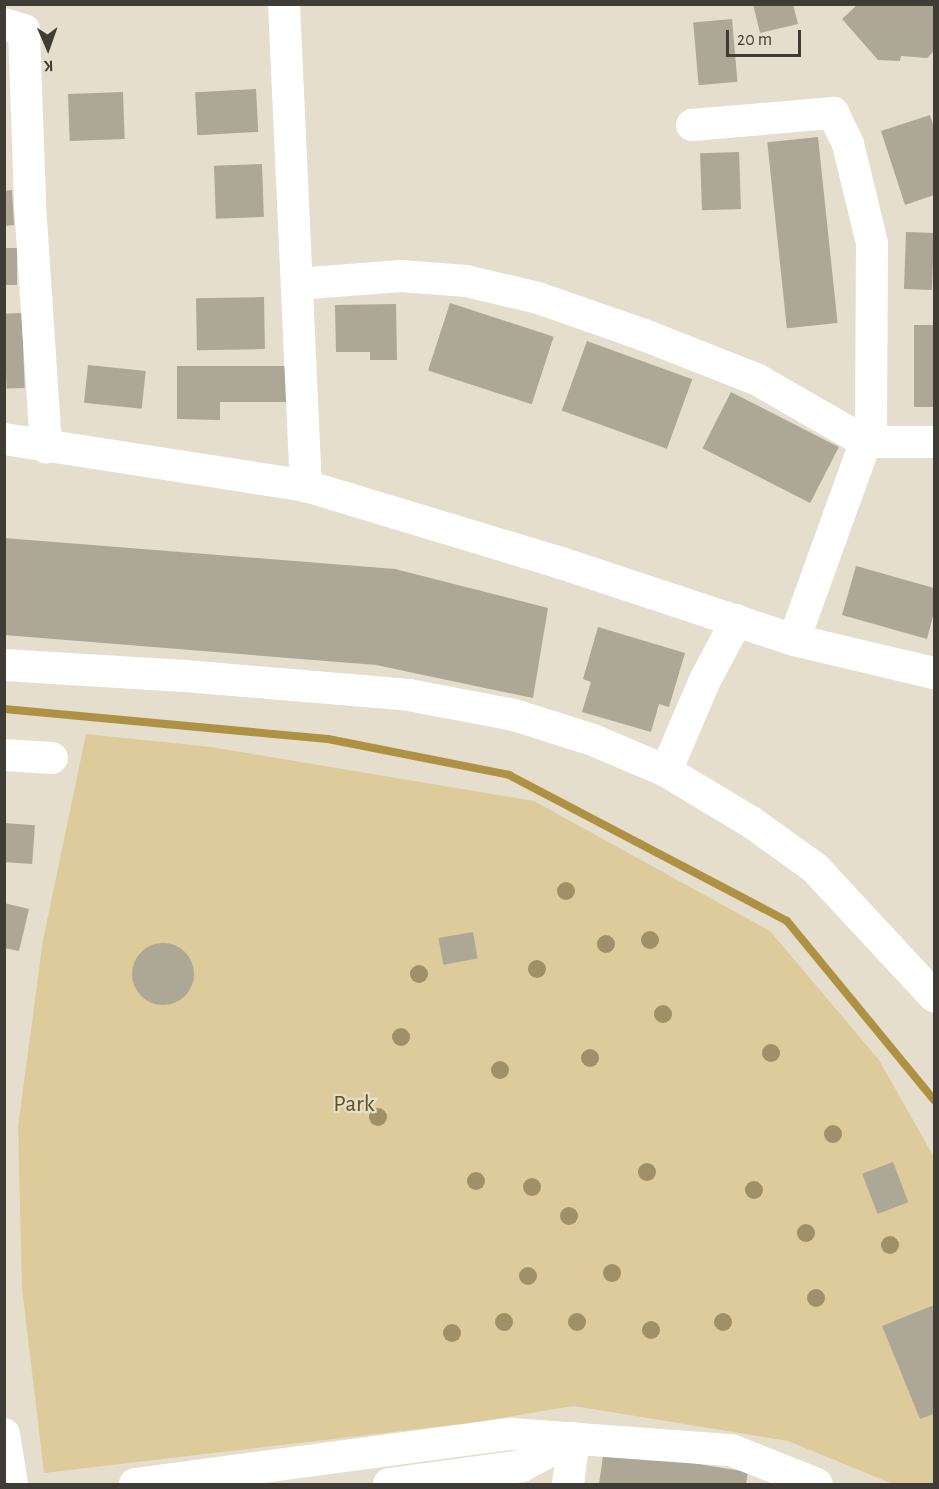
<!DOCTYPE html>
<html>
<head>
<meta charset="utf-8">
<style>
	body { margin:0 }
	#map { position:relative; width:939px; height:1489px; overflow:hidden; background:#e5decd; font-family:"Alegreya Sans",sans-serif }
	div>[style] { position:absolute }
	.green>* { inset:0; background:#decb9c }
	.stream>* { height:8px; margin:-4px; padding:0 4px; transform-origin:4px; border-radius:4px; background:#ae9142 }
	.building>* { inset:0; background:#ada796; transform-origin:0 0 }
	.round { border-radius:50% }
	.minor>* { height:32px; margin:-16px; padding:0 16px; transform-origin:16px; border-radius:16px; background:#fff }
	.trees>* { width:18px; height:18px; margin:-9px; border-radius:50%; background:#9f9068 }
	span { translate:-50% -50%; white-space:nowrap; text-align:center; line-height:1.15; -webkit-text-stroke:4.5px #e5decd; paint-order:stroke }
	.park-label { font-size:24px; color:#665115 }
	.frame { position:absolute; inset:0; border:6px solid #3f3c35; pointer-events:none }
	.north { position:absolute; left:18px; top:18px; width:60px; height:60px; -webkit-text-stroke:4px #e5decd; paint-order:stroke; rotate:178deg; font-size:16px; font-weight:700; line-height:24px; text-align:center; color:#3f3c35 }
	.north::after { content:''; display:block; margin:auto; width:21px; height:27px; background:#3f3c35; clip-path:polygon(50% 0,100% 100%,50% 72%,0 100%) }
	.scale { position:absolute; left:726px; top:30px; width:75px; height:27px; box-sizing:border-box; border:3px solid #3f3c35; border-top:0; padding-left:8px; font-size:18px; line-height:21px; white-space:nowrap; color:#3f3c35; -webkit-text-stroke:4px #e5decd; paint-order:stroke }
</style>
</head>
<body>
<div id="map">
	<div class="green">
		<i style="clip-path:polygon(86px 734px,211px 747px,534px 801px,770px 931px,879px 1060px,934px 1157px,934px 1484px,893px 1484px,788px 1441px,574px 1406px,470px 1423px,44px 1473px,22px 1288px,18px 1127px,43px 940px)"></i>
	</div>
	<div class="stream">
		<i style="left:4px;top:709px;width:325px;rotate:5.3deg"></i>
		<i style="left:328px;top:739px;width:185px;rotate:11.2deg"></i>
		<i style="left:509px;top:775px;width:314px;rotate:27.7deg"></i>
		<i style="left:787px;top:921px;width:232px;rotate:50.6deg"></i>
	</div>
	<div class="building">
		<i style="clip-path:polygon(753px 4px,793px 4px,798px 24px,760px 33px)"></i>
		<i style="clip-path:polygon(858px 4px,934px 4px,934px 51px,927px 58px,901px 56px,900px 61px,878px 60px,842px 19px)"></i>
		<i style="left:732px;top:19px;width:63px;height:39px;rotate:85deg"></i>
		<i style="left:256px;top:89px;width:43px;height:61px;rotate:87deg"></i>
		<i style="left:123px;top:92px;width:47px;height:55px;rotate:88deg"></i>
		<i style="clip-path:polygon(930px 115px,934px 127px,934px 195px,905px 205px,881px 131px)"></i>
		<i style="left:818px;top:137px;width:187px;height:51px;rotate:84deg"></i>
		<i style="left:739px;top:152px;width:57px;height:39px;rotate:88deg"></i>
		<i style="left:262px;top:164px;width:53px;height:48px;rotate:88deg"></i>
		<i style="clip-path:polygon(12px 190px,14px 225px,4px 226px,4px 191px)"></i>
		<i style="left:906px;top:232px;width:28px;height:57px;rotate:2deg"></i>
		<i style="left:4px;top:248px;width:13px;height:37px"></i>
		<i style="left:264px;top:297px;width:52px;height:68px;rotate:89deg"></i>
		<i style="left:450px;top:303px;width:109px;height:71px;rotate:18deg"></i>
		<i style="clip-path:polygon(396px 304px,397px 360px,370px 360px,370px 352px,336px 352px,335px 305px)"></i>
		<i style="left:22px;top:313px;width:75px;height:18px;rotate:88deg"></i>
		<i style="left:914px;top:325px;width:20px;height:82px"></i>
		<i style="left:587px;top:341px;width:112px;height:74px;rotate:20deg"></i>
		<i style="left:88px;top:365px;width:58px;height:38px;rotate:6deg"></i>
		<i style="clip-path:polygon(177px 366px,288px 366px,288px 402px,220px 402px,220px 420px,177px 419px)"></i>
		<i style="left:731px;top:392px;width:121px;height:63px;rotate:27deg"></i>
		<i style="clip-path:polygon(4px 538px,395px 569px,548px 608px,533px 698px,376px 665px,4px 635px)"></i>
		<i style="clip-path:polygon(856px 566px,934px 588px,934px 612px,927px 639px,842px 615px)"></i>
		<i style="clip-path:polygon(598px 627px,685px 653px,669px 707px,659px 704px,651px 732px,582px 712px,591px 682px,583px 679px)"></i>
		<i style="left:4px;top:823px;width:31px;height:39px;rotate:4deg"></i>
		<i style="clip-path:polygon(4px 903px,29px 909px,19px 951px,4px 948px)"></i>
		<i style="left:473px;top:932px;width:27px;height:35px;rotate:80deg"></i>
		<i class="round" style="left:132px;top:943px;width:62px;height:62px"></i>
		<i style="left:893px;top:1162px;width:43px;height:33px;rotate:69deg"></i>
		<i style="clip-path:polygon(934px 1305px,934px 1414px,920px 1419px,882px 1326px)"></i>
		<i style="clip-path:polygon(604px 1449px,748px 1472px,746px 1484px,599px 1484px)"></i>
	</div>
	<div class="minor">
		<i style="left:284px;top:4px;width:483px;rotate:87.4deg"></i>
		<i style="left:4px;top:24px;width:21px;rotate:17deg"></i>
		<i style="left:24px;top:30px;width:175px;rotate:88deg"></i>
		<i style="left:30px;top:205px;width:243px;rotate:86.2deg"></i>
		<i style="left:692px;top:125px;width:142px;rotate:-4.9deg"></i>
		<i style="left:833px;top:113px;width:34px;rotate:64deg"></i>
		<i style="left:848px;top:144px;width:102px;rotate:76.4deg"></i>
		<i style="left:872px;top:243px;width:184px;rotate:90.3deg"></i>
		<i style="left:871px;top:427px;width:226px;rotate:109.9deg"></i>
		<i style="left:297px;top:284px;width:104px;rotate:-4.4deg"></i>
		<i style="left:401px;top:276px;width:65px;rotate:4.4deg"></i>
		<i style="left:466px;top:281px;width:74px;rotate:13.3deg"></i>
		<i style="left:538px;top:298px;width:112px;rotate:19.2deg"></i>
		<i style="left:644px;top:335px;width:123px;rotate:21.5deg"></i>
		<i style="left:758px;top:380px;width:125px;rotate:29.9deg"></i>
		<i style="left:866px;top:442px;width:68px"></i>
		<i style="left:4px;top:439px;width:306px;rotate:8.8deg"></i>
		<i style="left:306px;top:486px;width:266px;rotate:16.8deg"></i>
		<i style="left:561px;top:563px;width:245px;rotate:18.3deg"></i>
		<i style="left:794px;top:640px;width:144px;rotate:13.3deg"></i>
		<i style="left:4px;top:665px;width:181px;rotate:3.5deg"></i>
		<i style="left:185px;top:676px;width:225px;rotate:4.8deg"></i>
		<i style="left:409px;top:695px;width:107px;rotate:10.8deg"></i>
		<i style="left:514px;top:715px;width:83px;rotate:17.6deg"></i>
		<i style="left:593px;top:740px;width:79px;rotate:23deg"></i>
		<i style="left:666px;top:771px;width:99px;rotate:31deg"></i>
		<i style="left:751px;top:822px;width:79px;rotate:35.7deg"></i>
		<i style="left:815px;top:868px;width:175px;rotate:47.1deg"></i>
		<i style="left:4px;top:755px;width:48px;rotate:3.6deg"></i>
		<i style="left:666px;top:771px;width:99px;rotate:-66.8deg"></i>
		<i style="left:705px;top:680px;width:68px;rotate:-61.9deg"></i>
		<i style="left:4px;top:1434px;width:51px;rotate:80.9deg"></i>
		<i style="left:135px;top:1484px;width:379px;rotate:-7.6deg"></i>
		<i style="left:511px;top:1434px;width:221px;rotate:4.2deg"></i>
		<i style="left:731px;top:1450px;width:92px;rotate:21.6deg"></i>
		<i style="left:389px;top:1484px;width:134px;rotate:-7.7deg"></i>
		<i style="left:522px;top:1466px;width:59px;rotate:-28.3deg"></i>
		<i style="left:568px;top:1484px;width:46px;rotate:-82.6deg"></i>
	</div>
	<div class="trees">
		<i style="left:566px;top:891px"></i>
		<i style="left:650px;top:940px"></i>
		<i style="left:606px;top:944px"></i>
		<i style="left:537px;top:969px"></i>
		<i style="left:419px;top:974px"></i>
		<i style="left:663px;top:1014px"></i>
		<i style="left:401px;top:1037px"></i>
		<i style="left:771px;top:1053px"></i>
		<i style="left:590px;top:1058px"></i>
		<i style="left:500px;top:1070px"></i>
		<i style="left:378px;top:1117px"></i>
		<i style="left:833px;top:1134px"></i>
		<i style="left:647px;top:1172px"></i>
		<i style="left:476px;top:1181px"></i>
		<i style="left:532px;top:1187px"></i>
		<i style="left:754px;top:1190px"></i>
		<i style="left:569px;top:1216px"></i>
		<i style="left:806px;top:1233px"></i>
		<i style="left:890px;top:1245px"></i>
		<i style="left:612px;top:1273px"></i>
		<i style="left:528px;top:1276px"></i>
		<i style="left:816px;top:1298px"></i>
		<i style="left:504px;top:1322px"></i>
		<i style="left:577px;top:1322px"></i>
		<i style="left:723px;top:1322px"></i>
		<i style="left:651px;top:1330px"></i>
		<i style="left:452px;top:1333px"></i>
	</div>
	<div class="park-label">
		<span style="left:354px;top:1105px">Park</span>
	</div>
	<div class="frame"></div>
	<div class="north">K</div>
	<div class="scale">20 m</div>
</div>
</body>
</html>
